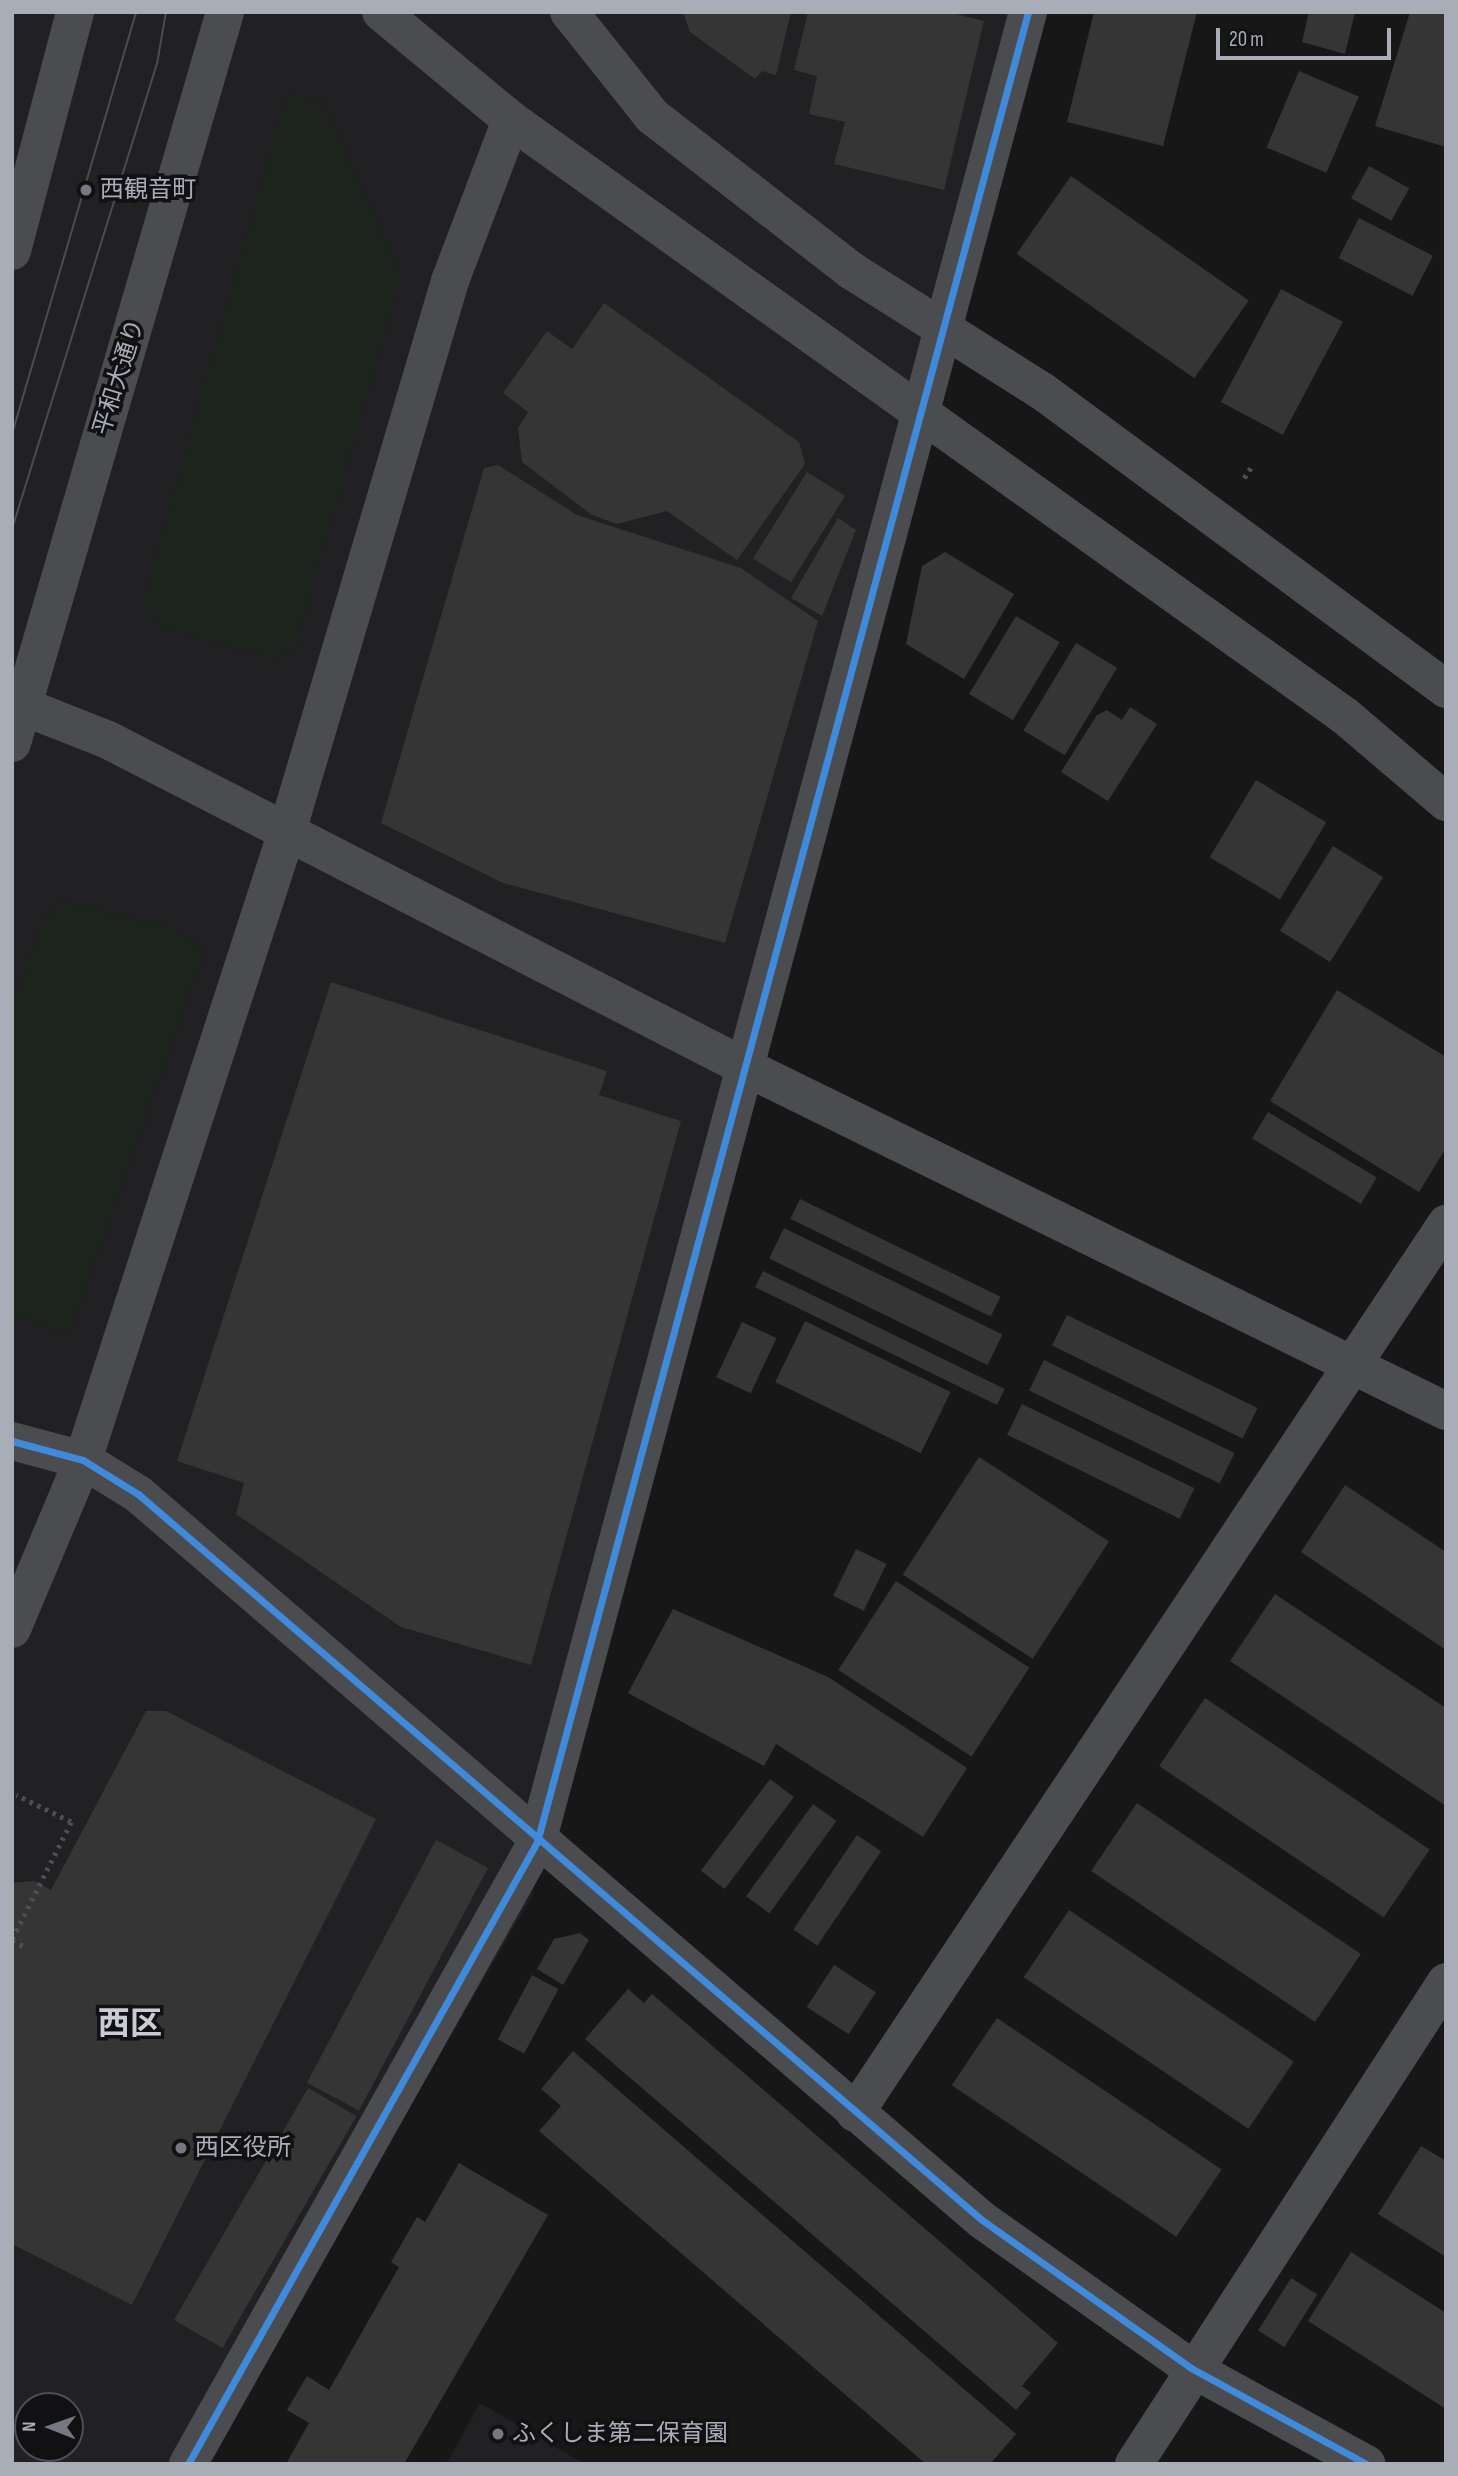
<!DOCTYPE html>
<html>
<head>
<meta charset="utf-8">
<style>
	body { margin:0 }
	#map { position:relative; width:1458px; height:2476px; overflow:hidden; background:#171717; font-family:"Sofia Sans Condensed","Noto Sans JP",sans-serif }
	div>[style] { position:absolute }
	.built>* { inset:0; background:#212123 }
	.green>* { inset:0; background:#1d241e }
	.building>* { inset:0; background:#353536; transform-origin:0 0 }
	.path>* { height:4.5px; margin-top:-2.25px; transform-origin:0; background:repeating-linear-gradient(90deg,#4d4e52 0 3.5px,transparent 0 8.5px) }
	.minor>* { height:38px; margin:-19px; padding:0 19px; transform-origin:19px; border-radius:19px; background:#4b4c50 }
	.tram>* { height:2px; margin:-1px; padding:0 1px; transform-origin:1px; border-radius:1px; background:#4b4c4f }
	.cycleway>* { height:7px; margin:-3.5px; padding:0 3.5px; transform-origin:3.5px; border-radius:3.5px; background:#408adc }
	.dots>* { width:19px; height:19px; translate:-50% -50%; box-sizing:border-box; border:4px solid #111113; border-radius:50% }
	span { translate:-50% -50%; white-space:nowrap; text-align:center; line-height:1.15; -webkit-text-stroke:7px #111113; paint-order:stroke }
	.poi-label { font-size:24px; color:#a8adb8 }
	.left { translate:0 -50%; text-align:left }
	.street-label { font-size:24px; color:#a8adb8 }
	.district-label { font-size:32px; color:#c9ccd4; font-weight:700 }
	.frame { position:absolute; inset:0; border:14px solid #a8adb8; pointer-events:none }
	.north { position:absolute; left:14px; top:2392px; width:70px; height:70px; box-sizing:border-box; background:#111113; border:2px solid #4d4f55; border-radius:50%; rotate:271deg; font-size:19px; font-weight:700; line-height:28px; text-align:center; color:#a8adb8 }
	.north::after { content:''; display:block; margin:auto; width:24px; height:32px; background:#757880; clip-path:polygon(50% 0,100% 100%,50% 72%,0 100%) }
	.scale { position:absolute; left:1216px; top:28px; width:175px; height:32px; box-sizing:border-box; border:4px solid #a8adb8; border-top:0; padding-left:9px; font-size:21px; line-height:24px; white-space:nowrap; color:#a8adb8; -webkit-text-stroke:5px #111113; paint-order:stroke }
</style>
</head>
<body>
<div id="map">
	<div class="built">
		<i style="clip-path:polygon(evenodd,12px 12px,1019px 12px,532px 1896px,202px 2464px,12px 2464px,12px 12px,28px 2406px,70px 2406px,70px 2448px,28px 2448px,28px 2406px)"></i>
		<i style="clip-path:polygon(480px 2403px,585px 2464px,446px 2464px)"></i>
	</div>
	<div class="green">
		<i style="clip-path:polygon(287px 94px,325px 103px,401px 276px,296px 646px,277px 660px,164px 628px,143px 603px)"></i>
		<i style="clip-path:polygon(64px 901px,178px 930px,205px 951px,69px 1335px,12px 1314px,12px 1009px,42px 921px)"></i>
	</div>
	<div class="building">
		<i style="clip-path:polygon(683px 12px,791px 12px,776px 75px,762px 71px,755px 79px,690px 32px)"></i>
		<i style="clip-path:polygon(808px 12px,948px 12px,984px 21px,944px 190px,834px 164px,845px 122px,809px 114px,817px 76px,794px 70px)"></i>
		<i style="clip-path:polygon(1094px 12px,1197px 12px,1163px 146px,1067px 122px)"></i>
		<i style="clip-path:polygon(1309px 12px,1355px 12px,1345px 54px,1302px 42px)"></i>
		<i style="clip-path:polygon(1410px 12px,1446px 13px,1446px 147px,1375px 126px)"></i>
		<i style="left:1299px;top:71px;width:65px;height:83px;rotate:23deg"></i>
		<i style="left:1369px;top:166px;width:46px;height:37px;rotate:29deg"></i>
		<i style="left:1071px;top:176px;width:217px;height:95px;rotate:35deg"></i>
		<i style="left:1359px;top:218px;width:83px;height:45px;rotate:27deg"></i>
		<i style="left:1281px;top:289px;width:70px;height:128px;rotate:28deg"></i>
		<i style="clip-path:polygon(604px 303px,799px 442px,805px 464px,737px 560px,667px 511px,617px 524px,592px 515px,522px 462px,518px 428px,528px 412px,503px 393px,547px 331px,572px 349px)"></i>
		<i style="clip-path:polygon(498px 465px,577px 515px,741px 568px,818px 621px,725px 943px,503px 883px,381px 823px,484px 468px)"></i>
		<i style="left:807px;top:472px;width:45px;height:102px;rotate:32deg"></i>
		<i style="clip-path:polygon(838px 518px,856px 530px,822px 616px,791px 598px)"></i>
		<i style="clip-path:polygon(945px 552px,1014px 594px,964px 679px,906px 644px,922px 566px)"></i>
		<i style="left:1016px;top:616px;width:51px;height:91px;rotate:31deg"></i>
		<i style="left:1076px;top:643px;width:48px;height:102px;rotate:31deg"></i>
		<i style="clip-path:polygon(1130px 707px,1157px 724px,1108px 801px,1061px 772px,1097px 715px,1107px 710px,1122px 720px)"></i>
		<i style="left:1256px;top:780px;width:82px;height:90px;rotate:31deg"></i>
		<i style="left:1333px;top:846px;width:59px;height:100px;rotate:32deg"></i>
		<i style="clip-path:polygon(331px 982px,607px 1071px,599px 1095px,681px 1121px,531px 1665px,401px 1627px,236px 1514px,244px 1483px,177px 1461px)"></i>
		<i style="clip-path:polygon(1337px 990px,1446px 1057px,1446px 1148px,1419px 1192px,1270px 1101px)"></i>
		<i style="left:1268px;top:1112px;width:127px;height:31px;rotate:31deg"></i>
		<i style="left:800px;top:1199px;width:223px;height:22px;rotate:26deg"></i>
		<i style="left:784px;top:1228px;width:243px;height:34px;rotate:26deg"></i>
		<i style="left:763px;top:1271px;width:269px;height:18px;rotate:26deg"></i>
		<i style="left:1067px;top:1315px;width:212px;height:34px;rotate:26deg"></i>
		<i style="left:805px;top:1321px;width:162px;height:68px;rotate:26deg"></i>
		<i style="left:742px;top:1322px;width:38px;height:61px;rotate:25deg"></i>
		<i style="left:1044px;top:1360px;width:212px;height:34px;rotate:26deg"></i>
		<i style="left:1022px;top:1404px;width:192px;height:34px;rotate:26deg"></i>
		<i style="left:979px;top:1457px;width:155px;height:140px;rotate:33deg"></i>
		<i style="clip-path:polygon(1345px 1485px,1446px 1552px,1446px 1650px,1301px 1552px)"></i>
		<i style="left:856px;top:1549px;width:34px;height:52px;rotate:26deg"></i>
		<i style="left:896px;top:1581px;width:159px;height:106px;rotate:33deg"></i>
		<i style="clip-path:polygon(1275px 1594px,1446px 1708px,1446px 1806px,1230px 1661px)"></i>
		<i style="clip-path:polygon(673px 1609px,828px 1677px,967px 1768px,923px 1837px,776px 1744px,764px 1766px,628px 1693px)"></i>
		<i style="left:1205px;top:1698px;width:271px;height:82px;rotate:34deg"></i>
		<i style="clip-path:polygon(146px 1711px,166px 1711px,376px 1819px,132px 2305px,12px 2244px,12px 1883px,34px 1881px,51px 1890px)"></i>
		<i style="left:770px;top:1779px;width:30px;height:115px;rotate:37deg"></i>
		<i style="left:1137px;top:1803px;width:270px;height:82px;rotate:34deg"></i>
		<i style="left:813px;top:1804px;width:29px;height:114px;rotate:36deg"></i>
		<i style="left:857px;top:1835px;width:29px;height:114px;rotate:34deg"></i>
		<i style="left:436px;top:1840px;width:59px;height:275px;rotate:28deg"></i>
		<i style="left:1069px;top:1910px;width:271px;height:81px;rotate:34deg"></i>
		<i style="clip-path:polygon(580px 1933px,589px 1940px,563px 1985px,537px 1969px,554px 1939px)"></i>
		<i style="left:834px;top:1965px;width:50px;height:50px;rotate:33deg"></i>
		<i style="left:532px;top:1975px;width:30px;height:73px;rotate:28deg"></i>
		<i style="clip-path:polygon(628px 1989px,644px 2003px,652px 1994px,1058px 2343px,1022px 2386px,1031px 2393px,1016px 2410px,585px 2039px)"></i>
		<i style="left:997px;top:2018px;width:271px;height:81px;rotate:34deg"></i>
		<i style="clip-path:polygon(573px 2051px,1016px 2434px,990px 2464px,926px 2464px,539px 2131px,561px 2106px,541px 2089px)"></i>
		<i style="left:308px;top:2088px;width:56px;height:268px;rotate:30deg"></i>
		<i style="clip-path:polygon(1421px 2146px,1446px 2161px,1446px 2257px,1378px 2214px)"></i>
		<i style="clip-path:polygon(459px 2163px,548px 2215px,404px 2464px,286px 2464px,309px 2423px,287px 2410px,307px 2376px,329px 2390px,399px 2267px,391px 2262px,417px 2217px,425px 2222px)"></i>
		<i style="clip-path:polygon(1351px 2252px,1446px 2313px,1446px 2409px,1308px 2321px)"></i>
		<i style="left:1291px;top:2278px;width:31px;height:62px;rotate:32deg"></i>
	</div>
	<div class="path">
		<i style="left:1244px;top:478px;width:17px;rotate:-57deg"></i>
		<i style="left:12px;top:1939px;width:131px;rotate:-63.2deg"></i>
		<i style="left:71px;top:1822px;width:61px;rotate:-153.9deg"></i>
		<i style="left:12px;top:1941px;width:12px;rotate:24deg"></i>
	</div>
	<div class="minor">
		<i style="left:381px;top:12px;width:169px;rotate:39.7deg"></i>
		<i style="left:511px;top:120px;width:1025px;rotate:35.55deg"></i>
		<i style="left:1345px;top:716px;width:133px;rotate:40.4deg"></i>
		<i style="left:569px;top:12px;width:133px;rotate:51.4deg"></i>
		<i style="left:652px;top:116px;width:253px;rotate:37.8deg"></i>
		<i style="left:852px;top:271px;width:225px;rotate:32.3deg"></i>
		<i style="left:1042px;top:391px;width:502px;rotate:36.41deg"></i>
		<i style="left:12px;top:251px;width:247px;rotate:-75.2deg"></i>
		<i style="left:12px;top:702px;width:103px;rotate:21.6deg"></i>
		<i style="left:108px;top:740px;width:716px;rotate:27.17deg"></i>
		<i style="left:745px;top:1067px;width:781px;rotate:26.14deg"></i>
		<i style="left:12px;top:743px;width:761px;rotate:-73.75deg"></i>
		<i style="left:12px;top:1441px;width:73px;rotate:15deg"></i>
		<i style="left:83px;top:1460px;width:65px;rotate:31.7deg"></i>
		<i style="left:138px;top:1494px;width:1113px;rotate:40.7deg"></i>
		<i style="left:982px;top:2220px;width:256px;rotate:35.3deg"></i>
		<i style="left:1191px;top:2368px;width:200px;rotate:28.7deg"></i>
		<i style="left:12px;top:1629px;width:183px;rotate:-67.2deg"></i>
		<i style="left:83px;top:1460px;width:657px;rotate:-72.01deg"></i>
		<i style="left:286px;top:835px;width:578px;rotate:-73.51deg"></i>
		<i style="left:450px;top:281px;width:172px;rotate:-69.2deg"></i>
		<i style="left:855px;top:2113px;width:1068px;rotate:-56.38deg"></i>
		<i style="left:188px;top:2464px;width:713px;rotate:-60.7deg"></i>
		<i style="left:537px;top:1842px;width:1895px;rotate:-74.98deg"></i>
		<i style="left:1134px;top:2464px;width:574px;rotate:-57.08deg"></i>
	</div>
	<div class="tram">
		<i style="left:12px;top:434px;width:440px;rotate:-73.6deg"></i>
		<i style="left:12px;top:529px;width:487px;rotate:-72.7deg"></i>
		<i style="left:157px;top:64px;width:53px;rotate:-80.2deg"></i>
	</div>
	<div class="cycleway">
		<i style="left:12px;top:1441px;width:73px;rotate:15deg"></i>
		<i style="left:83px;top:1460px;width:65px;rotate:31.7deg"></i>
		<i style="left:138px;top:1494px;width:1113px;rotate:40.7deg"></i>
		<i style="left:982px;top:2220px;width:256px;rotate:35.3deg"></i>
		<i style="left:1191px;top:2368px;width:200px;rotate:28.7deg"></i>
		<i style="left:188px;top:2464px;width:713px;rotate:-60.7deg"></i>
		<i style="left:537px;top:1842px;width:1895px;rotate:-74.98deg"></i>
	</div>
	<div class="dots">
		<i style="left:86px;top:190px;background:#757880"></i>
		<i style="left:181px;top:2148px;background:#757880"></i>
		<i style="left:498px;top:2434px;background:#757880"></i>
	</div>
	<div class="poi-label">
		<span class="left" style="left:100px;top:190px">西観音町</span>
		<span class="left" style="left:195px;top:2148px">西区役所</span>
		<span class="left" style="left:512px;top:2434px">ふくしま第二保育園</span>
	</div>
	<div class="street-label">
		<span style="left:119px;top:377px;rotate:-73deg">平和大通り</span>
	</div>
	<div class="district-label">
		<span style="left:130px;top:2025px">西区</span>
	</div>
	<div class="frame"></div>
	<div class="north">N</div>
	<div class="scale">20 m</div>
</div>
</body>
</html>
